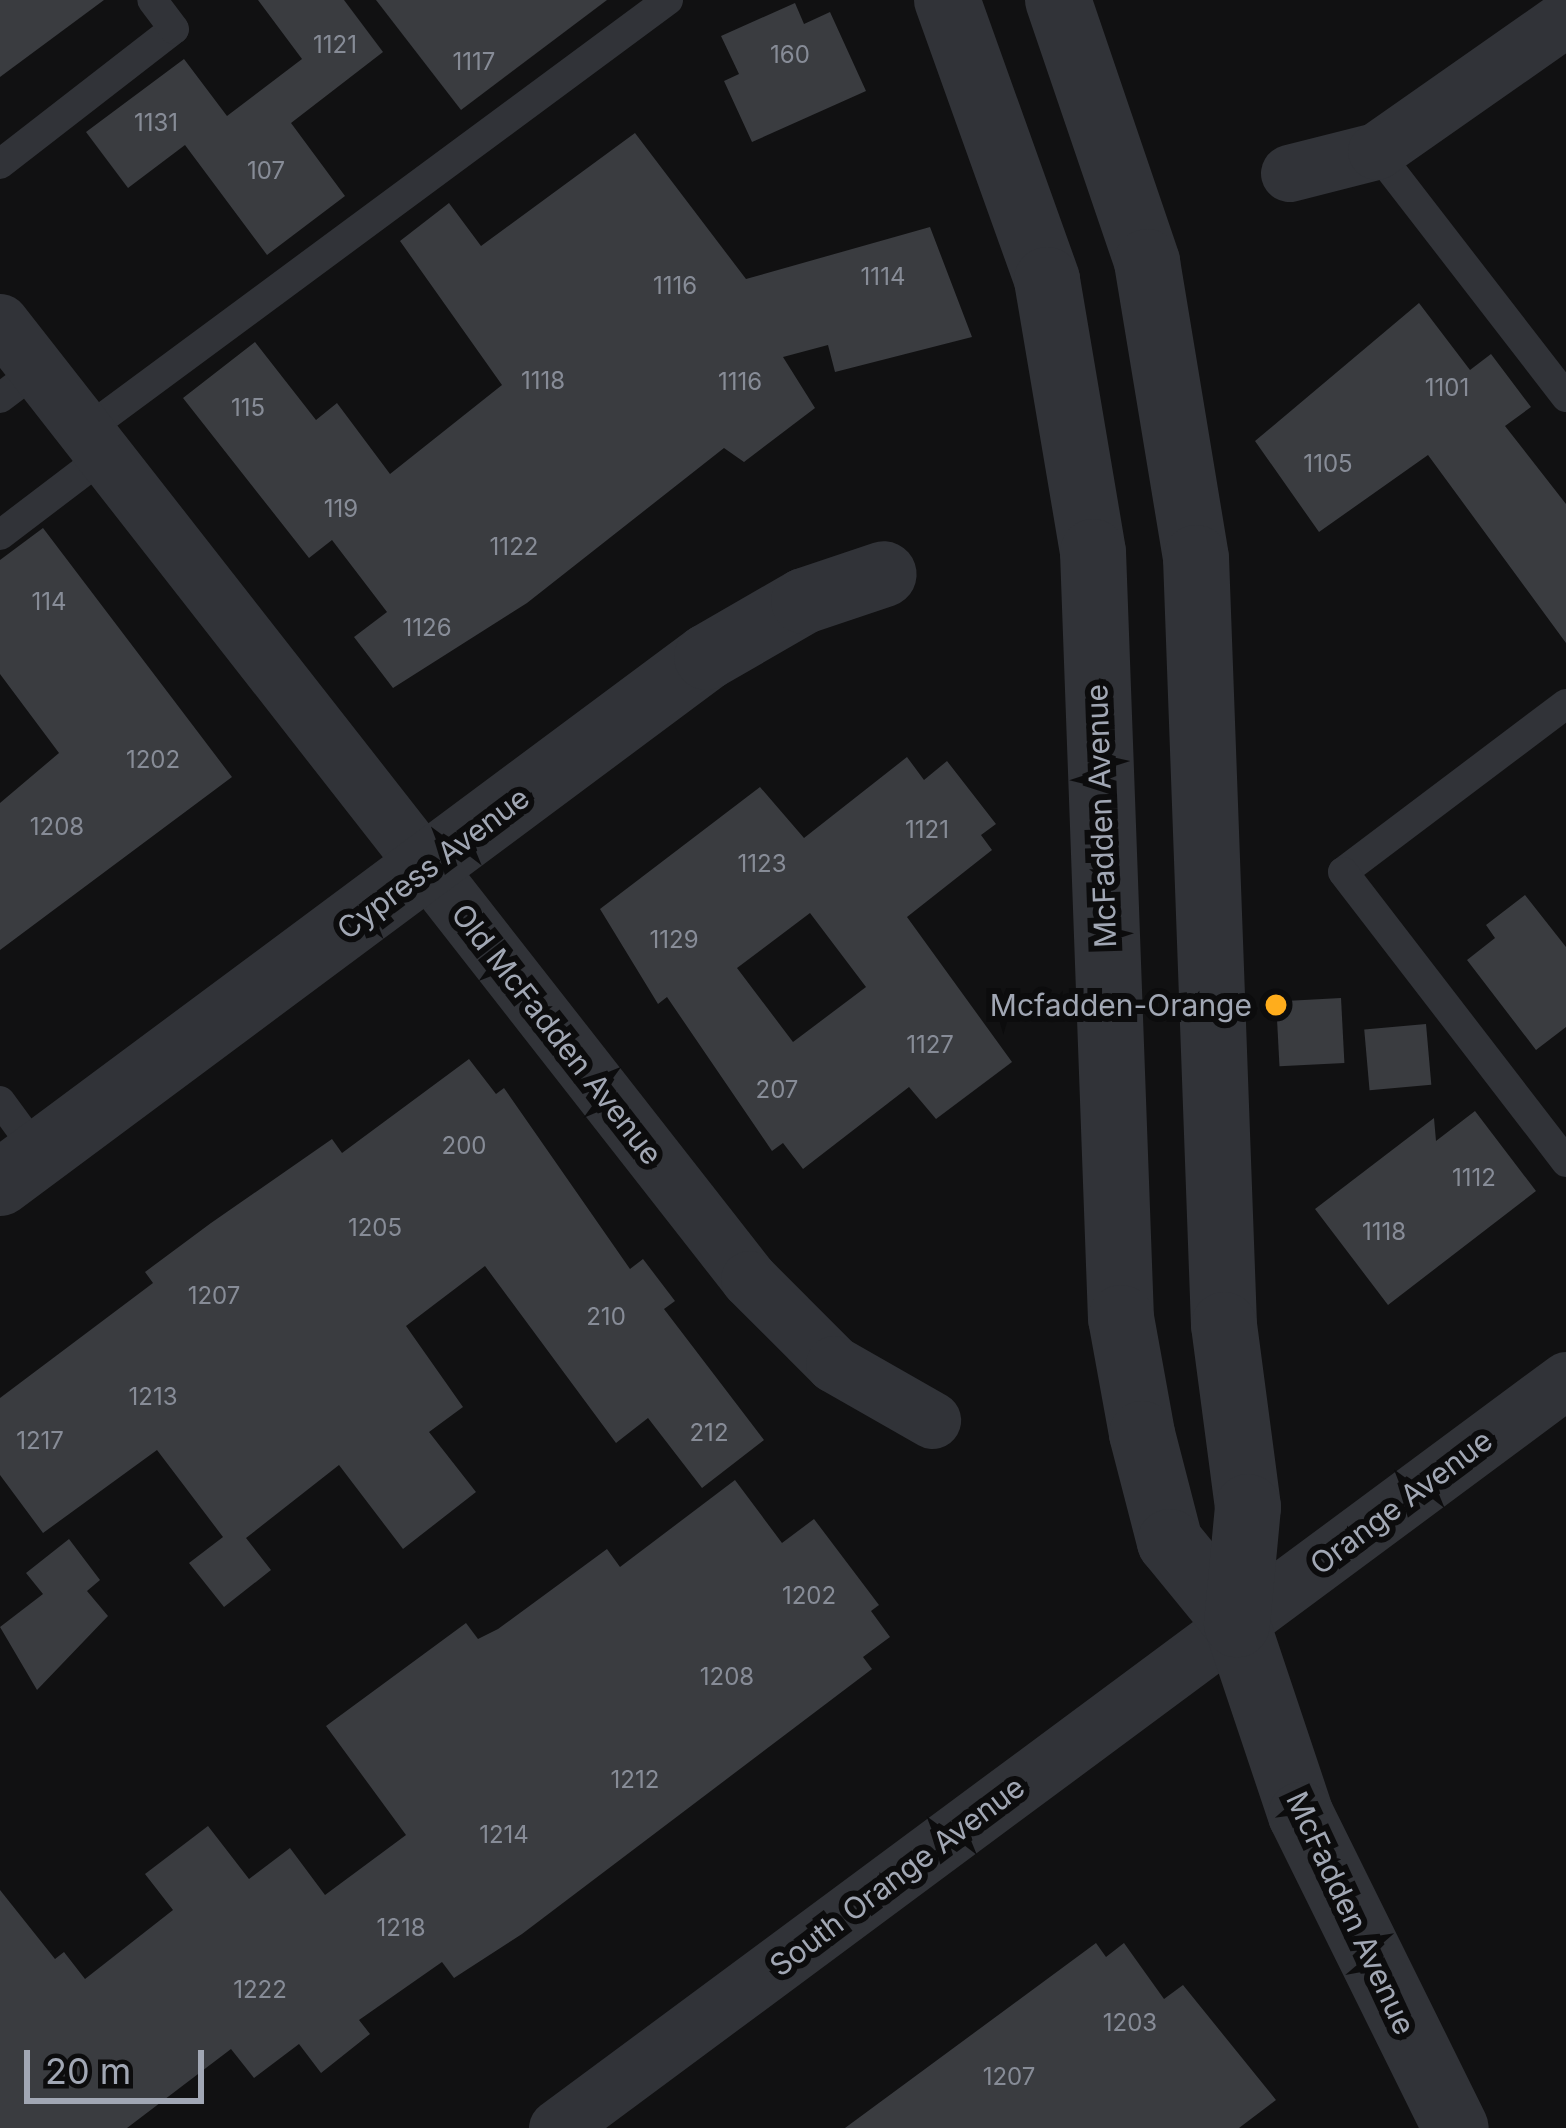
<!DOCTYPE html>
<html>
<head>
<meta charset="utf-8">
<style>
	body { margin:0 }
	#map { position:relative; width:1566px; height:2128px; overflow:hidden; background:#111112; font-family:Inter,sans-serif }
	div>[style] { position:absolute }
	.building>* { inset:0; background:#3a3c40; transform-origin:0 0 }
	.service>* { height:30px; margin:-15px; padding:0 15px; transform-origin:15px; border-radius:15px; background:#313338 }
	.minor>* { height:57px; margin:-28.5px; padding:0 28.5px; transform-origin:28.5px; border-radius:28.5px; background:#313338 }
	.tertiary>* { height:66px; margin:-33px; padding:0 33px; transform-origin:33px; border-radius:33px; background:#313338 }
	.dots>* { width:33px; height:33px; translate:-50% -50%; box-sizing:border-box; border:6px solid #0c0c0d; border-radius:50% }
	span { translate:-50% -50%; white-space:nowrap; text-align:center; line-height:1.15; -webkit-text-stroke:12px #0c0c0d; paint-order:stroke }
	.number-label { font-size:24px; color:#878c97 }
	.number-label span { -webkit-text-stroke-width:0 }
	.street-label { font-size:30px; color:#a1a7b4 }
	.poi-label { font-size:30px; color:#a1a7b4 }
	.right { translate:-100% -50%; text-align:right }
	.scale { position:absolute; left:24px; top:2050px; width:180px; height:54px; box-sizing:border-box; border:6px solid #a1a7b4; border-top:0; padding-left:15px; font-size:36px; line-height:42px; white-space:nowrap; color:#a1a7b4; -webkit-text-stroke:9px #0c0c0d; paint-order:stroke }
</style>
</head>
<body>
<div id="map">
	<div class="building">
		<i style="clip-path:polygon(0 0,104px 0,0 77px)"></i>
		<i style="clip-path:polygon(258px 0,344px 0,383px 52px,291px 123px,345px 196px,267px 255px,185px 145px,128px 188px,86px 132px,184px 59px,227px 116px,302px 59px)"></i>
		<i style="clip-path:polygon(376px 0,607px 0,461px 110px)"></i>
		<i style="clip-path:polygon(795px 3px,804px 24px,830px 12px,866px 91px,752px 142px,724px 81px,739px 74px,721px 36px)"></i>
		<i style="clip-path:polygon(635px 133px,746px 279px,930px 227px,972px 337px,835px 372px,828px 345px,783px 357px,815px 408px,744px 462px,724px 448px,527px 603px,393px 688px,354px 637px,387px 612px,332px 540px,309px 558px,183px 398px,255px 342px,316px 420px,337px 403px,390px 474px,502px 385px,400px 241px,449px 203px,481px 246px)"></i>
		<i style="clip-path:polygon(1419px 303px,1470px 370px,1491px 354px,1531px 407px,1505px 426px,1566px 504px,1566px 643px,1428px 455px,1319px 532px,1255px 441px)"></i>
		<i style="clip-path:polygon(43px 528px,232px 777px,0 950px,0 803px,59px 753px,0 674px,0 560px)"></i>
		<i style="clip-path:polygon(evenodd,907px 757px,924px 780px,947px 761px,996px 824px,981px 835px,992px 850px,907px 917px,1012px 1062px,936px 1119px,909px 1087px,803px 1169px,783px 1143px,772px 1151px,667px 997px,658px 1004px,600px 909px,760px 787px,804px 838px,907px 757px,810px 913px,866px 987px,793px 1042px,737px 968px,810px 913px)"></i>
		<i style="clip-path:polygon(1525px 895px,1566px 947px,1566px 1027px,1536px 1050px,1467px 960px,1495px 938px,1486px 925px)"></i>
		<i style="left:1341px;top:998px;width:65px;height:65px;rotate:87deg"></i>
		<i style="left:1426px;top:1024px;width:61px;height:62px;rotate:85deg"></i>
		<i style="clip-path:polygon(469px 1059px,496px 1094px,504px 1088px,630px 1269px,643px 1259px,675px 1301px,664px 1309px,764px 1440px,702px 1488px,648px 1418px,616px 1443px,485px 1266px,406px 1326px,463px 1407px,429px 1432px,476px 1492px,403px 1549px,339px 1465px,246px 1538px,271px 1570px,224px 1607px,189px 1563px,223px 1537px,157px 1450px,43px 1533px,0 1475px,0 1398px,153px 1283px,145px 1272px,211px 1223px,332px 1139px,342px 1153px)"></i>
		<i style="clip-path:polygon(1475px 1111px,1536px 1191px,1388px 1305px,1315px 1209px,1434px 1118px,1436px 1141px)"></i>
		<i style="clip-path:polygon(735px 1480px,782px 1543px,814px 1519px,879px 1605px,871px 1611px,890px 1637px,863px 1657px,872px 1669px,522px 1934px,454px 1978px,442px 1962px,359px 2020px,370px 2034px,321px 2073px,299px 2044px,254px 2078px,231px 2049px,127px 2128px,0 2128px,0 1890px,55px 1959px,64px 1952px,85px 1979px,173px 1910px,145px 1874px,208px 1826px,249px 1879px,290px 1848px,325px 1895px,406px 1835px,326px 1726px,466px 1623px,478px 1639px,498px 1629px,607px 1549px,620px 1567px)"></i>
		<i style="clip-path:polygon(69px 1539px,100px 1580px,87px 1591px,108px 1616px,37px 1690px,0 1627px,43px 1594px,26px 1573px)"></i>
		<i style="clip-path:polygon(1096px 1943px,1106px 1957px,1124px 1943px,1164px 1999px,1183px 1985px,1276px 2100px,1239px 2128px,845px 2128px)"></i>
	</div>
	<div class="service">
		<i style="left:1376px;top:151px;width:311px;rotate:52.3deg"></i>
		<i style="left:0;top:164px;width:220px;rotate:-37.8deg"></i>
		<i style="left:174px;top:29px;width:36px;rotate:-127deg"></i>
		<i style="left:0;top:398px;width:46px;rotate:-37.1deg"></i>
		<i style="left:85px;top:431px;width:725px;rotate:-36.47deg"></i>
		<i style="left:0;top:535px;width:131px;rotate:-37.2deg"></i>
		<i style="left:1566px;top:704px;width:279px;rotate:143deg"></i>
		<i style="left:1343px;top:872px;width:366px;rotate:52.4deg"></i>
		<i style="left:0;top:1101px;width:66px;rotate:53.7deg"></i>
	</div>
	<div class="minor">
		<i style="left:1289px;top:173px;width:90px;rotate:-14.2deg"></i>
		<i style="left:1376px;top:151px;width:232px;rotate:-35deg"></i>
		<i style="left:0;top:322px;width:1215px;rotate:51.95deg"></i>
		<i style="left:749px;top:1279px;width:120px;rotate:45deg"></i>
		<i style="left:834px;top:1364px;width:113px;rotate:29.7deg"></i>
		<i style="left:557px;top:2128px;width:1256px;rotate:-36.55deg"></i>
	</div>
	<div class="tertiary">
		<i style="left:947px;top:0;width:297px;rotate:70.3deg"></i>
		<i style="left:1047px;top:280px;width:276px;rotate:80.4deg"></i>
		<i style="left:1093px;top:552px;width:767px;rotate:87.91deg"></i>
		<i style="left:1121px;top:1318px;width:118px;rotate:79.7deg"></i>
		<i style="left:1142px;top:1434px;width:112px;rotate:75.5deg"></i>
		<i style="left:1170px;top:1542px;width:106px;rotate:50.7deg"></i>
		<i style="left:1237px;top:1624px;width:201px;rotate:71.5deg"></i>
		<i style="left:1301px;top:1815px;width:349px;rotate:63.7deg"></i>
		<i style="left:1058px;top:0;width:277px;rotate:71.2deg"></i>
		<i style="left:1147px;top:262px;width:300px;rotate:80.6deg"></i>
		<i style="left:1196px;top:558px;width:768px;rotate:87.91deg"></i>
		<i style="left:1224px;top:1325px;width:184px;rotate:82.5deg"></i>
		<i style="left:1248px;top:1507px;width:118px;rotate:95.4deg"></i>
		<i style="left:0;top:1183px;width:881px;rotate:-36.65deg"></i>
		<i style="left:707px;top:657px;width:112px;rotate:-30deg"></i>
		<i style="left:804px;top:601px;width:84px;rotate:-18.6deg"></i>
	</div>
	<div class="dots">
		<i style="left:1276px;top:1005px;background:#ffad1c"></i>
	</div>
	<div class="number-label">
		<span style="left:335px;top:45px">1121</span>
		<span style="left:790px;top:55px">160</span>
		<span style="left:474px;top:62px">1117</span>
		<span style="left:156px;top:123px">1131</span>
		<span style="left:266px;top:171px">107</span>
		<span style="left:883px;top:277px">1114</span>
		<span style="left:675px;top:286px">1116</span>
		<span style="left:543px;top:381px">1118</span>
		<span style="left:740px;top:382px">1116</span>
		<span style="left:1447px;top:388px">1101</span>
		<span style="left:248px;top:408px">115</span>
		<span style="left:1328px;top:464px">1105</span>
		<span style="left:341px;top:509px">119</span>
		<span style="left:514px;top:547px">1122</span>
		<span style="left:49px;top:602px">114</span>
		<span style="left:427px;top:628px">1126</span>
		<span style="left:153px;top:760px">1202</span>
		<span style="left:57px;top:827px">1208</span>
		<span style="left:927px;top:830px">1121</span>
		<span style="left:762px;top:864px">1123</span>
		<span style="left:674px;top:940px">1129</span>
		<span style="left:930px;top:1045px">1127</span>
		<span style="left:777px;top:1090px">207</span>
		<span style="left:464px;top:1146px">200</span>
		<span style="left:1474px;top:1178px">1112</span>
		<span style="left:375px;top:1228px">1205</span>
		<span style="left:1384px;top:1232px">1118</span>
		<span style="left:214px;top:1296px">1207</span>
		<span style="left:606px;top:1317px">210</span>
		<span style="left:153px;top:1397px">1213</span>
		<span style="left:709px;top:1433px">212</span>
		<span style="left:40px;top:1441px">1217</span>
		<span style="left:809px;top:1596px">1202</span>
		<span style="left:727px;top:1677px">1208</span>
		<span style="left:635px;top:1780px">1212</span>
		<span style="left:504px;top:1835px">1214</span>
		<span style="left:401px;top:1928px">1218</span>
		<span style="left:260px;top:1990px">1222</span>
		<span style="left:1130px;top:2023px">1203</span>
		<span style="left:1009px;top:2077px">1207</span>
	</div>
	<div class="street-label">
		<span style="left:1101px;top:816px;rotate:-92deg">McFadden Avenue</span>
		<span style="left:433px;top:863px;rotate:-37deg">Cypress Avenue</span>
		<span style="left:557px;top:1034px;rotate:52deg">Old McFadden Avenue</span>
		<span style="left:1401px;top:1502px;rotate:-37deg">Orange Avenue</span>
		<span style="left:897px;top:1876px;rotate:-37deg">South Orange Avenue</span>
		<span style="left:1351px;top:1913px;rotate:65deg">McFadden Avenue</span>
	</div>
	<div class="poi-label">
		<span class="right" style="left:1252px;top:1005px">Mcfadden-Orange</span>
	</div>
	<div class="scale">20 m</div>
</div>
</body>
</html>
